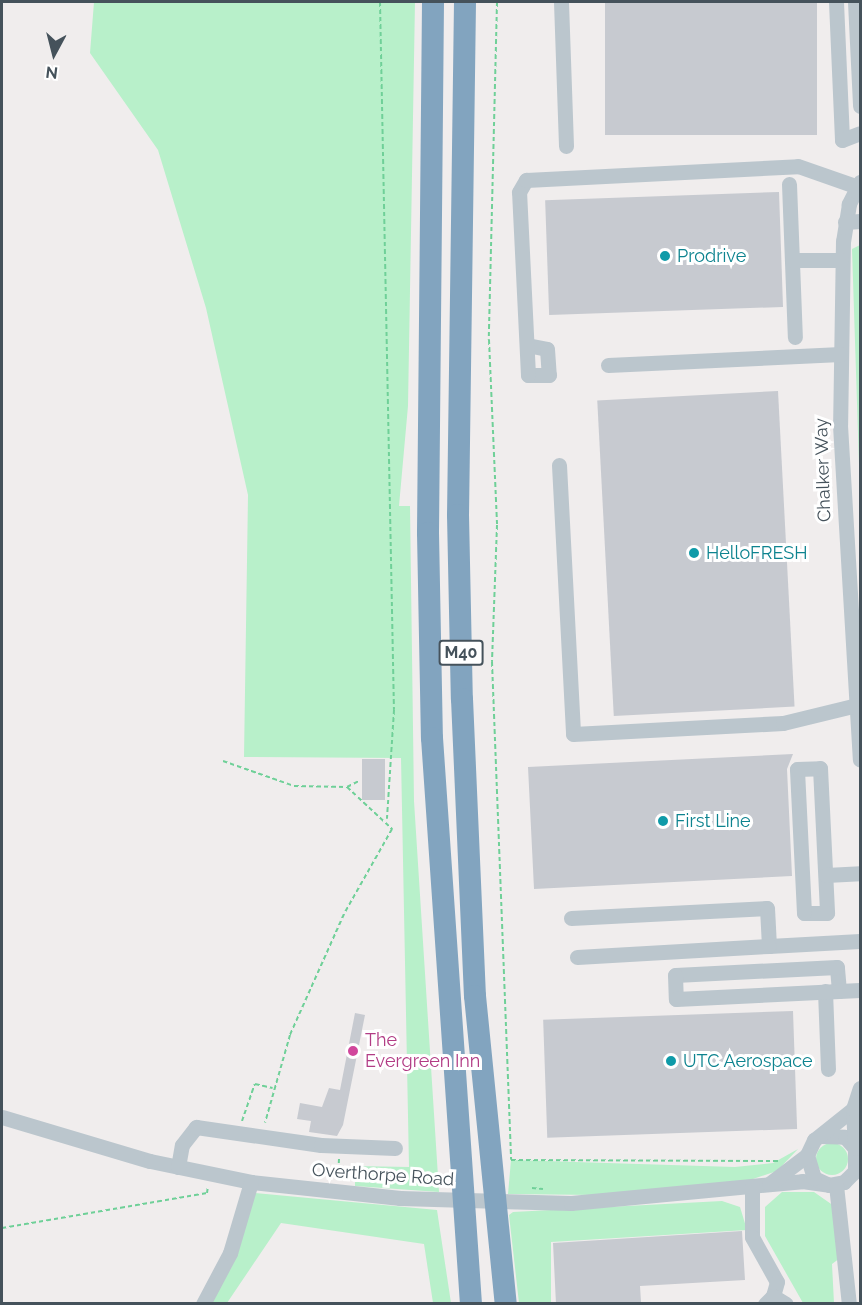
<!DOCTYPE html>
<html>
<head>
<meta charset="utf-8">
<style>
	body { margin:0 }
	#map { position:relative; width:862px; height:1305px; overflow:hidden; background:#f0eded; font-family:Raleway,sans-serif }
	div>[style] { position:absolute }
	.green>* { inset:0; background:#b8f0ca }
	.round { border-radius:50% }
	.building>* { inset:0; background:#c7cad0; transform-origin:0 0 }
	.path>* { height:2px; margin-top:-1px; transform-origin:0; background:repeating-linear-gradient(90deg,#6fd098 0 4.5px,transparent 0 7.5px) }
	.minor>* { height:15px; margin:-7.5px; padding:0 7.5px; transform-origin:7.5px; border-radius:7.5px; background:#bbc6cd }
	.highway>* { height:22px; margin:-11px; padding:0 11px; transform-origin:11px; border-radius:11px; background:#82a4bf }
	.dots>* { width:16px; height:16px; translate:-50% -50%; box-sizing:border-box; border:3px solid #fff; border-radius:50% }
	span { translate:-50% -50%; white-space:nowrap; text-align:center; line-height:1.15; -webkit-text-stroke:6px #fff; paint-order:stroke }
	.shield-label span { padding:2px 4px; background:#fff; border:2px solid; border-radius:4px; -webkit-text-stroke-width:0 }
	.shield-label { font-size:16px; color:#45525b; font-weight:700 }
	.culture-label { font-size:18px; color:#0d838f }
	.left { translate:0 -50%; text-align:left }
	.street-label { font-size:18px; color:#45525b }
	.hotel-label { font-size:18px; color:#b23c85 }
	.frame { position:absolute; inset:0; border:3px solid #45525b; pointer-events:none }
	.north { position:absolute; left:24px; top:24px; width:60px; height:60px; -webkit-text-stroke:4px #fff; paint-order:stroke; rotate:187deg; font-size:16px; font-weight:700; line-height:24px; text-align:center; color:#45525b }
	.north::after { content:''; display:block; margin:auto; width:21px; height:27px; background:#45525b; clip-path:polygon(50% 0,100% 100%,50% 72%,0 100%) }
</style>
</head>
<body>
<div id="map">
	<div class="green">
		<i style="clip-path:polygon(94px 2px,415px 2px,408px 406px,399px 506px,410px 506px,414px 801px,439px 1192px,355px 1186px,355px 1166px,409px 1167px,401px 758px,244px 757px,248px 495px,206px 308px,158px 150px,90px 53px)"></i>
		<i style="clip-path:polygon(860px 245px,860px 495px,852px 249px)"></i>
		<i class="round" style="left:816px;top:1143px;width:32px;height:32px"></i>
		<i style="clip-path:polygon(798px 1149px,777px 1171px,750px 1180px,596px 1195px,508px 1194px,511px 1160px,735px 1167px,773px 1163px)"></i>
		<i style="clip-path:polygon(782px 1192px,814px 1192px,834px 1206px,840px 1258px,832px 1264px,834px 1303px,803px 1303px,765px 1236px,765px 1207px)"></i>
		<i style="clip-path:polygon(255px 1193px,437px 1210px,451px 1303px,433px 1303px,424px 1244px,281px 1223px,227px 1303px,209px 1304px,231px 1268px)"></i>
		<i style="clip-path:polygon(722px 1201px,740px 1207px,747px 1230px,551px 1242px,551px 1303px,519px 1303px,509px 1215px,513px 1212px)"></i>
	</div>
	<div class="building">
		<i style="left:605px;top:2px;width:212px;height:133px"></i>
		<i style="left:779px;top:192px;width:115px;height:234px;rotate:88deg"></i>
		<i style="left:778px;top:391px;width:316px;height:181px;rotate:87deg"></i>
		<i style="clip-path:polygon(793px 754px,787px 769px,792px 876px,534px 889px,528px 767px)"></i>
		<i style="left:362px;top:759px;width:23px;height:41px"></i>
		<i style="left:793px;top:1011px;width:118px;height:250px;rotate:88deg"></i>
		<i style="clip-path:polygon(355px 1013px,365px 1015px,343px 1125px,337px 1136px,309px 1132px,311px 1121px,297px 1119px,300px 1103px,322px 1107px,329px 1088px,340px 1090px)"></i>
		<i style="clip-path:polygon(742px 1231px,745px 1280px,640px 1286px,641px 1302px,556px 1304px,553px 1243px)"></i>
	</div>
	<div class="path">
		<i style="left:380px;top:2px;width:708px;rotate:88.87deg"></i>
		<i style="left:394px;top:710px;width:109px;rotate:93.7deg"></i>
		<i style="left:497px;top:2px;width:338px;rotate:91.4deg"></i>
		<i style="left:489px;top:340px;width:185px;rotate:87.5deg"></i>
		<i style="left:497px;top:525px;width:137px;rotate:92.1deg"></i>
		<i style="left:492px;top:662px;width:498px;rotate:87.8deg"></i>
		<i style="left:511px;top:1160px;width:270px;rotate:0.2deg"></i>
		<i style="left:223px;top:761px;width:75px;rotate:19.4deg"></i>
		<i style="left:294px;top:786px;width:53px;rotate:1.1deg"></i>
		<i style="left:347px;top:787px;width:62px;rotate:43deg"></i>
		<i style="left:392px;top:829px;width:98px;rotate:119.5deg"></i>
		<i style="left:344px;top:914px;width:133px;rotate:114.1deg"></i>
		<i style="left:290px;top:1035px;width:91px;rotate:105.9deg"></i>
		<i style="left:347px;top:787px;width:13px;rotate:-27deg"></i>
		<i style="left:242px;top:1121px;width:39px;rotate:-71deg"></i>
		<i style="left:255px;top:1084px;width:18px;rotate:13deg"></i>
		<i style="left:338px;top:1178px;width:19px;rotate:-87deg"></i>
		<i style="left:532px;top:1188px;width:11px;rotate:5deg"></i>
		<i style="left:2px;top:1228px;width:208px;rotate:-9.7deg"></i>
		<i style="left:207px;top:1193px;width:7px;rotate:-82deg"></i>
	</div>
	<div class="minor">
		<i style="left:561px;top:2px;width:144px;rotate:88deg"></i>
		<i style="left:836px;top:2px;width:138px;rotate:87.5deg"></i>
		<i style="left:842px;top:140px;width:19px;rotate:-21deg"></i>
		<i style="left:855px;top:2px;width:104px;rotate:87.2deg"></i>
		<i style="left:860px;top:182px;width:25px;rotate:117deg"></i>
		<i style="left:849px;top:204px;width:37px;rotate:99deg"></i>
		<i style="left:843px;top:241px;width:184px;rotate:90.9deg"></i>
		<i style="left:840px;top:425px;width:335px;rotate:86.6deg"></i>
		<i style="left:789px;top:184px;width:153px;rotate:87.8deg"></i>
		<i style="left:845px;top:222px;width:15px;rotate:-4deg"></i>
		<i style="left:792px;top:260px;width:49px"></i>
		<i style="left:527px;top:345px;width:20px;rotate:11deg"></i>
		<i style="left:547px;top:349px;width:26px;rotate:86deg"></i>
		<i style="left:549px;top:375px;width:21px;rotate:180deg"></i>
		<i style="left:528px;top:375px;width:183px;rotate:-92.8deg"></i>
		<i style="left:519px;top:192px;width:14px;rotate:-60deg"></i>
		<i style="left:526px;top:180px;width:272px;rotate:-2.9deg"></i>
		<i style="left:798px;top:166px;width:64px;rotate:19.3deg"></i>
		<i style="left:608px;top:365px;width:233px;rotate:-2.7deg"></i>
		<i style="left:559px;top:465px;width:269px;rotate:87deg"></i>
		<i style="left:573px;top:734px;width:210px;rotate:-3deg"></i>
		<i style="left:783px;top:723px;width:76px;rotate:-13.7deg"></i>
		<i style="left:820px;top:768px;width:145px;rotate:87.2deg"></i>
		<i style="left:827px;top:913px;width:23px;rotate:180deg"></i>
		<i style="left:804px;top:913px;width:144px;rotate:-92.8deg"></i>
		<i style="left:797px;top:769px;width:23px;rotate:-2deg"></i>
		<i style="left:826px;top:875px;width:34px;rotate:-3deg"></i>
		<i style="left:571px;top:918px;width:196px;rotate:-2.9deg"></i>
		<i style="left:767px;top:908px;width:38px;rotate:87deg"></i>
		<i style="left:769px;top:946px;width:91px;rotate:-3.1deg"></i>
		<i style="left:577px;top:957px;width:192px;rotate:-3.3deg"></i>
		<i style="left:825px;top:991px;width:78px;rotate:87.8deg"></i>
		<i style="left:839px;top:991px;width:24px;rotate:-95deg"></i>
		<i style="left:837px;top:967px;width:162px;rotate:177.2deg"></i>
		<i style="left:675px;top:975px;width:24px;rotate:88deg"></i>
		<i style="left:676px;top:999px;width:163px;rotate:-2.8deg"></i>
		<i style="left:839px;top:991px;width:21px;rotate:-3deg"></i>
		<i style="left:2px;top:1117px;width:154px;rotate:16.6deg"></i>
		<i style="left:150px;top:1161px;width:103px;rotate:11.7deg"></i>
		<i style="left:251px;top:1182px;width:150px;rotate:6.1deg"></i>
		<i style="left:400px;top:1198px;width:171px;rotate:1.7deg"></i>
		<i style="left:571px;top:1203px;width:232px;rotate:-5.4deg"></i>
		<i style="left:802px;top:1181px;width:27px;rotate:8deg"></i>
		<i style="left:822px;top:1136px;width:23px;rotate:2deg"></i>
		<i style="left:845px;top:1137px;width:15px;rotate:48deg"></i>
		<i style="left:855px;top:1148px;width:23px;rotate:90deg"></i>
		<i style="left:855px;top:1171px;width:16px;rotate:135deg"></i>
		<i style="left:844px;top:1182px;width:15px;rotate:169deg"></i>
		<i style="left:829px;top:1185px;width:17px;rotate:-155deg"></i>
		<i style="left:814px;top:1178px;width:24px;rotate:-107deg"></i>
		<i style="left:807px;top:1155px;width:17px;rotate:-65deg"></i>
		<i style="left:814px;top:1140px;width:50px;rotate:-38.5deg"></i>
		<i style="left:855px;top:1148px;width:39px;rotate:-93deg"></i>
		<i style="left:853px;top:1109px;width:22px;rotate:-72deg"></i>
		<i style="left:178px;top:1167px;width:22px;rotate:-80deg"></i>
		<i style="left:182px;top:1145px;width:23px;rotate:-52deg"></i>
		<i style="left:196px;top:1127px;width:126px;rotate:8.2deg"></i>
		<i style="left:321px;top:1145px;width:74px;rotate:2.3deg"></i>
		<i style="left:769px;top:1184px;width:48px;rotate:-37.3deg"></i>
		<i style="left:836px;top:1185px;width:120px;rotate:83.8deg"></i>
		<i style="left:752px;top:1187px;width:50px;rotate:90deg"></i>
		<i style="left:752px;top:1237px;width:51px;rotate:60.9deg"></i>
		<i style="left:777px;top:1282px;width:15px;rotate:106deg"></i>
		<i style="left:203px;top:1304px;width:58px;rotate:-62.1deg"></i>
		<i style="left:230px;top:1253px;width:74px;rotate:-73.5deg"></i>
		<i style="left:765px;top:1304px;width:11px;rotate:-45deg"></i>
		<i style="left:773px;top:1296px;width:15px;rotate:32deg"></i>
	</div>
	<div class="highway">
		<i style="left:433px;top:2px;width:531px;rotate:90.54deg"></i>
		<i style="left:428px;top:533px;width:205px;rotate:88.9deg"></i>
		<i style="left:432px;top:738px;width:567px;rotate:86.06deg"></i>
		<i style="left:465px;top:2px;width:513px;rotate:90.78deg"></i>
		<i style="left:458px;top:515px;width:184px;rotate:88.8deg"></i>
		<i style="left:462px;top:699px;width:297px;rotate:87.5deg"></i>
		<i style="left:475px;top:996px;width:310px;rotate:84.3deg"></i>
	</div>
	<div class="dots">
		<i style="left:665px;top:256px;background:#0f9aa8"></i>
		<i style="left:694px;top:553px;background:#0f9aa8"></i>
		<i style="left:663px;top:821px;background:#0f9aa8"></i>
		<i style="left:353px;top:1051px;background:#d1479c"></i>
		<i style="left:671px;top:1061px;background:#0f9aa8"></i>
	</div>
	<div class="shield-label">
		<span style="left:461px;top:653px">M40</span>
	</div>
	<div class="culture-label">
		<span class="left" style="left:677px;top:256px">Prodrive</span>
		<span class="left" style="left:706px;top:553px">HelloFRESH</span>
		<span class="left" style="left:675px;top:821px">First Line</span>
		<span class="left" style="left:683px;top:1061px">UTC Aerospace</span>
	</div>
	<div class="street-label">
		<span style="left:823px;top:470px;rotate:-92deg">Chalker Way</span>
		<span style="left:383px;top:1175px;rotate:4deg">Overthorpe Road</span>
	</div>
	<div class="hotel-label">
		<span class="left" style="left:365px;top:1051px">The<br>Evergreen Inn</span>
	</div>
	<div class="frame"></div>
	<div class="north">N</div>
</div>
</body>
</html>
